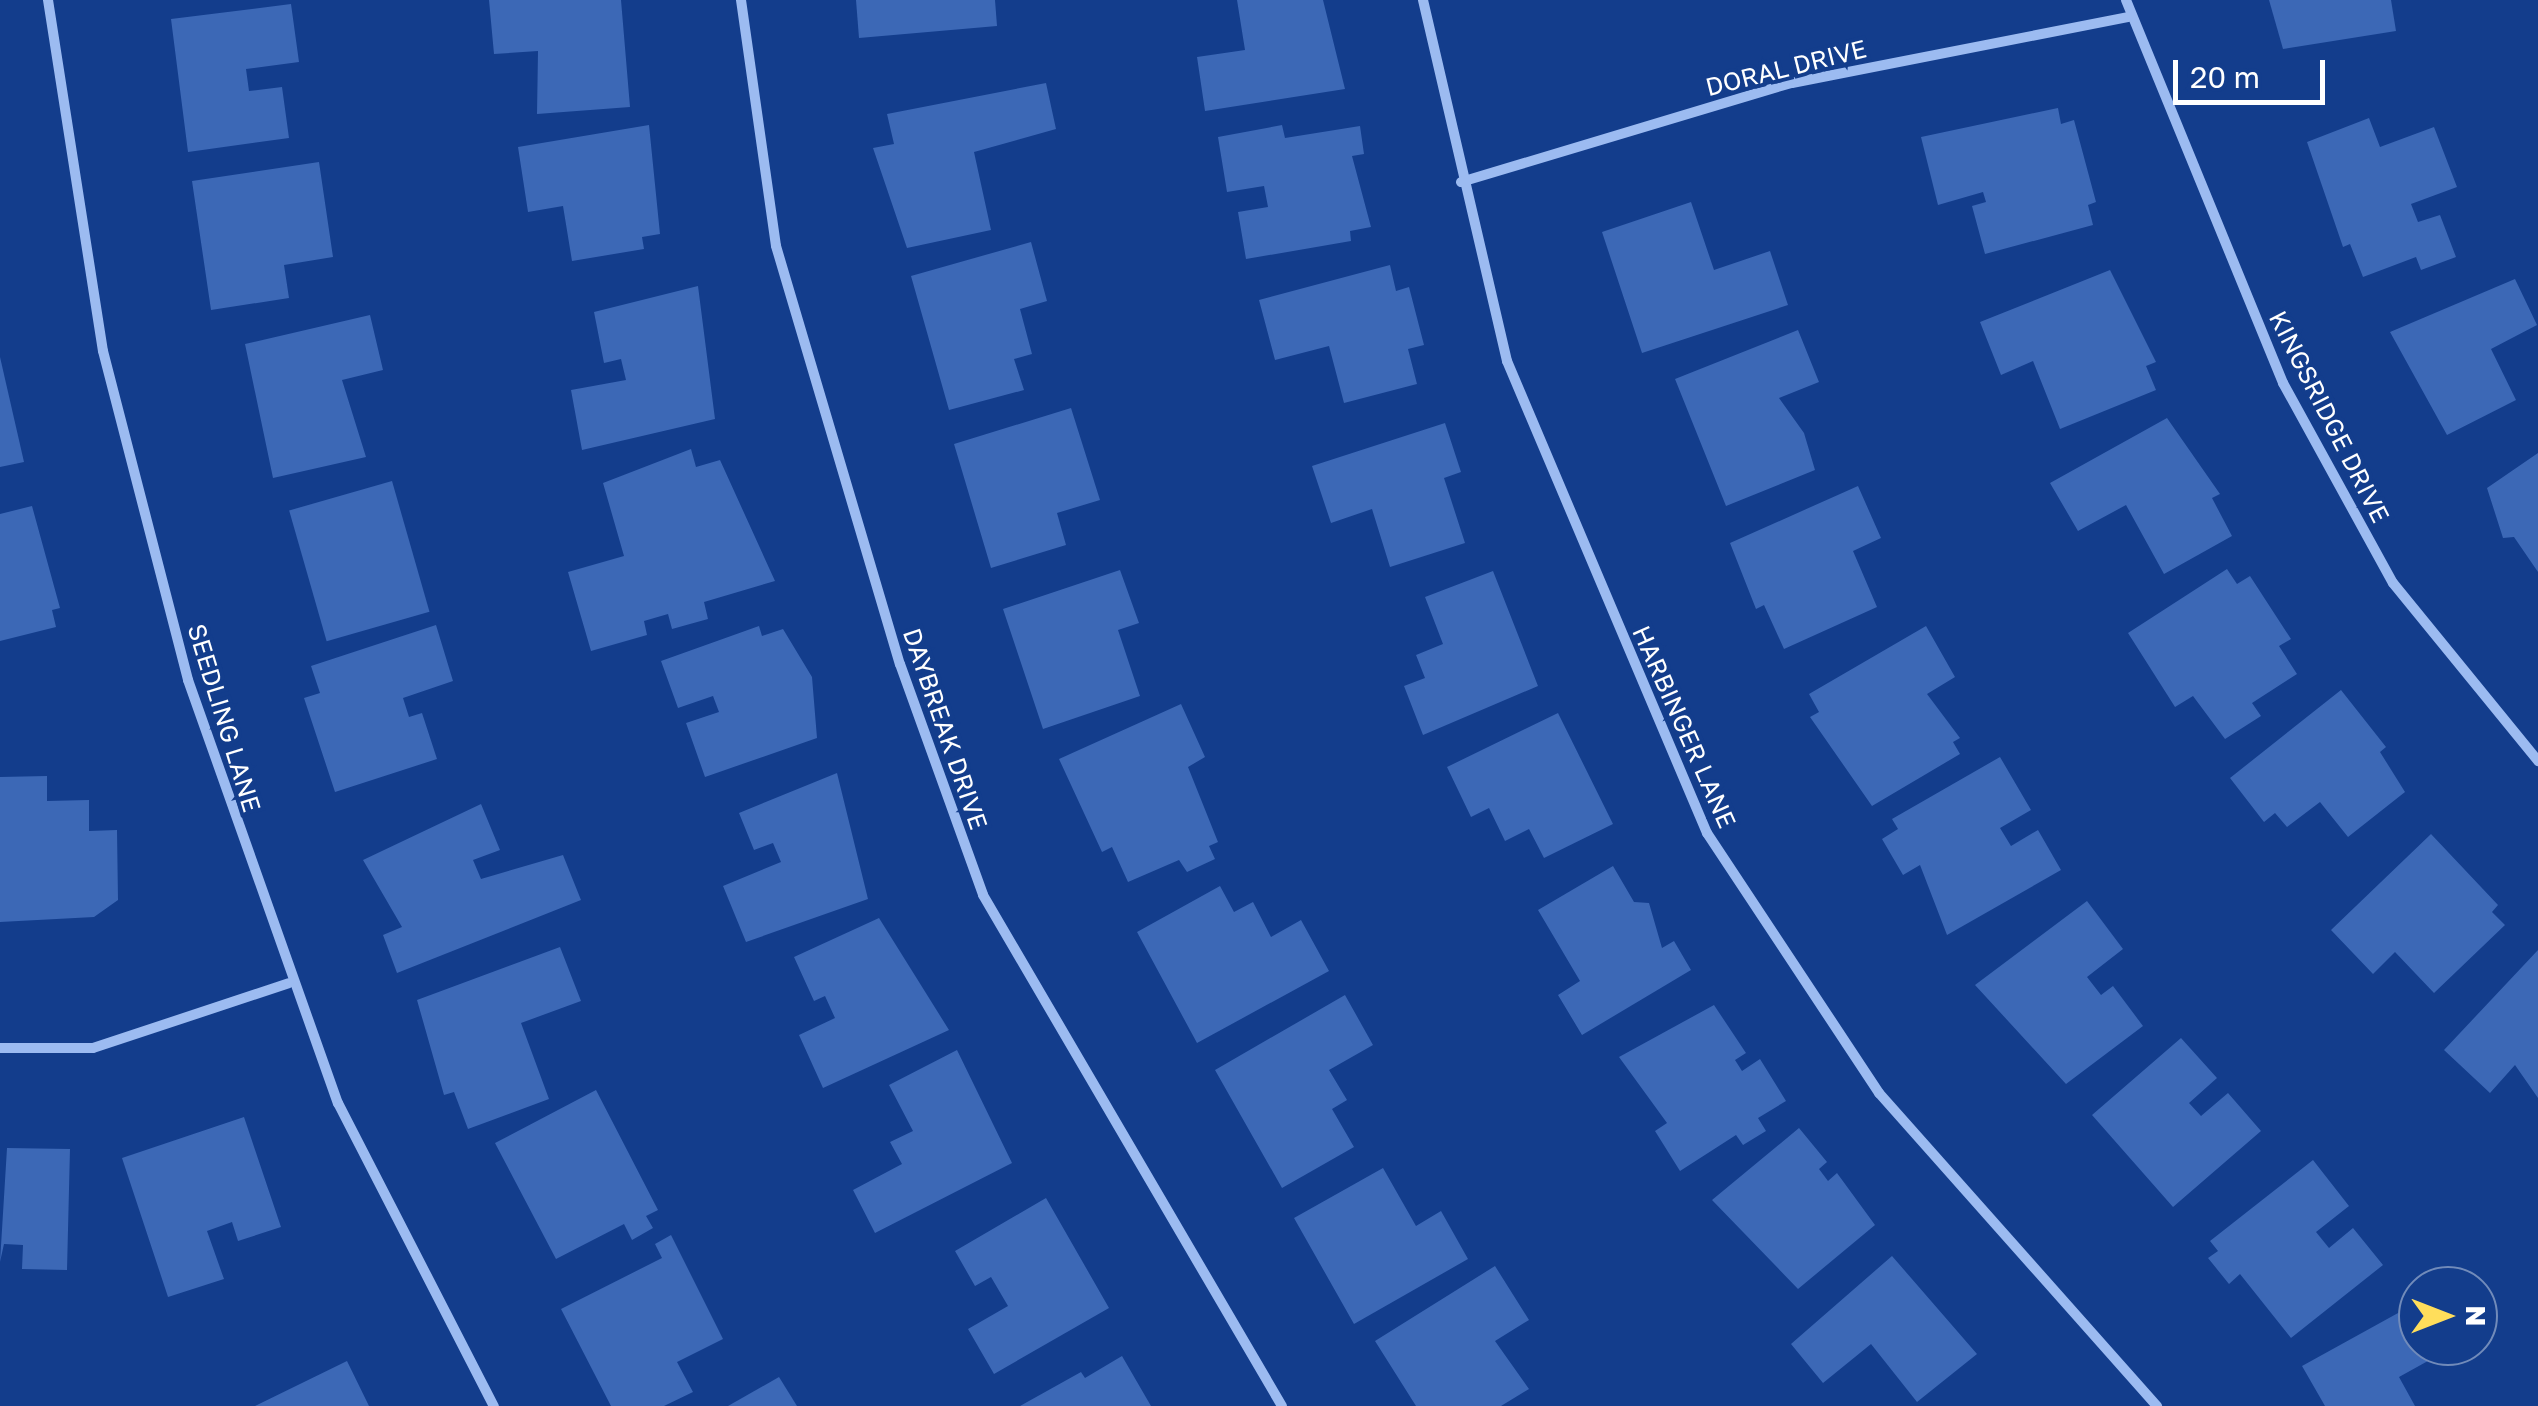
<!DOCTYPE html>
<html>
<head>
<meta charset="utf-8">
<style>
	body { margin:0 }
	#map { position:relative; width:2538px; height:1406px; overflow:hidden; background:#133d8c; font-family:"Golos Text",sans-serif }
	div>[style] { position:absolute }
	.building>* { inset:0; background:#3c68b6; transform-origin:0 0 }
	.street>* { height:10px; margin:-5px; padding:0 5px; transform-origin:5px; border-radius:5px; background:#9cbbf1 }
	span { translate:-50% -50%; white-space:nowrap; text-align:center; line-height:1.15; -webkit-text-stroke:8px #133d8c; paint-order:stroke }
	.street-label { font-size:25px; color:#fff }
	.north { position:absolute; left:2398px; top:1266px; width:100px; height:100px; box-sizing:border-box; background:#133d8c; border:2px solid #718bba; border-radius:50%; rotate:90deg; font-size:28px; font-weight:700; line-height:40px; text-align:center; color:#fff }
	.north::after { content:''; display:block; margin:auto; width:35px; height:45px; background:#ffde5b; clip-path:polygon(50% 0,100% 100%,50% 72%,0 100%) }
	.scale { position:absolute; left:2173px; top:60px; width:152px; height:45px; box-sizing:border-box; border:5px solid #fff; border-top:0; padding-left:12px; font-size:30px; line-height:35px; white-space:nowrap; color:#fff; -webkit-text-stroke:8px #133d8c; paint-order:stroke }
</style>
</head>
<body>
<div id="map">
	<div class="building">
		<i style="clip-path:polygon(489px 0,621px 0,630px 107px,537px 114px,538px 51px,494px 54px)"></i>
		<i style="clip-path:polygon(856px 0,995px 0,997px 26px,859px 38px)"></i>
		<i style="clip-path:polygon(1237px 0,1323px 0,1345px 89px,1205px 111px,1197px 57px,1245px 50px)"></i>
		<i style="clip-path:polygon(2269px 0,2391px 0,2396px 31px,2283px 49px)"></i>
		<i style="clip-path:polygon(291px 4px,299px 62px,246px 69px,249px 91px,282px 87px,289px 138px,188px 152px,171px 19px)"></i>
		<i style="clip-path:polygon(1046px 83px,1056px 129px,974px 152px,991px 230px,907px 248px,873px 148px,894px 144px,887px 114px)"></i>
		<i style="clip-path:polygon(2058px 108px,2061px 124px,2074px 120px,2096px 202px,2088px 205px,2093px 225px,1985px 254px,1972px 206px,1986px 202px,1983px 192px,1938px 205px,1921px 137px)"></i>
		<i style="clip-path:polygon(2369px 118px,2380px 147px,2434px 127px,2457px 187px,2411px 204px,2418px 222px,2440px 215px,2456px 257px,2421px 270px,2416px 257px,2363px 277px,2350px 244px,2343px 247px,2307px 142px)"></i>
		<i style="clip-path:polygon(649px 125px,660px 234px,642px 237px,644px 249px,572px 261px,563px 206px,528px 212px,518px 147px)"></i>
		<i style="clip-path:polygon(1282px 125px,1285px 138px,1360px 126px,1364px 154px,1352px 156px,1371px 227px,1350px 231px,1351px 241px,1246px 259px,1238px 212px,1268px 207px,1264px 186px,1227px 192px,1218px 137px)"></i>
		<i style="clip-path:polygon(319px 162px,333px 257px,284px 265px,289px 298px,211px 310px,192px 181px)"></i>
		<i style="clip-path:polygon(1691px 202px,1714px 270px,1770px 251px,1788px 305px,1642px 353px,1602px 232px)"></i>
		<i style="clip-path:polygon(1031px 242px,1047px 301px,1020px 309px,1032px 354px,1014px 359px,1024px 390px,949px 410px,911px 276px)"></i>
		<i style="clip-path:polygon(1390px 265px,1396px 291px,1409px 287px,1424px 345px,1408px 349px,1417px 384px,1344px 403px,1329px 346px,1275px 360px,1259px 300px)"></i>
		<i style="clip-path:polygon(2110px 270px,2156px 362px,2146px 366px,2156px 390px,2060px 429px,2033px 361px,2001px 375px,1980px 322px)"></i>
		<i style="clip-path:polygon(2515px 279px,2537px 325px,2491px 349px,2516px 400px,2447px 435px,2390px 332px)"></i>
		<i style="clip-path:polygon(698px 286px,715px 419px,582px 450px,571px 390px,626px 380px,621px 359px,604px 363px,594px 312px)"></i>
		<i style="clip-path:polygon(370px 315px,383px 370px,342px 380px,366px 457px,273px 478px,245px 344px)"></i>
		<i style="clip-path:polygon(1798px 330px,1819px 382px,1779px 398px,1804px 433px,1815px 470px,1726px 506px,1675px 379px)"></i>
		<i style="clip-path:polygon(0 357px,24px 462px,0 467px)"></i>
		<i style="clip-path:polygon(1071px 408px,1100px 500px,1057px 513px,1066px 545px,991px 568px,954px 444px)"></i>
		<i style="clip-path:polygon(2167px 418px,2220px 494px,2212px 498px,2232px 536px,2164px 574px,2126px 505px,2078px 531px,2050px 483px)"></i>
		<i style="clip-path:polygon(1445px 423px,1461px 472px,1444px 478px,1465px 543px,1390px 567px,1372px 509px,1331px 523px,1312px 466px)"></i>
		<i style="clip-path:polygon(691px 449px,696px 467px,720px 460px,775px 581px,704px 602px,708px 619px,672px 629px,668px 614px,644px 621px,647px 635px,591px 651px,568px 572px,624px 556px,603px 483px)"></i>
		<i style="clip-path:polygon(2538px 453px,2538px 572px,2514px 537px,2503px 538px,2487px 488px)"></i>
		<i style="left:392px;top:481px;width:136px;height:107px;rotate:74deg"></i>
		<i style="clip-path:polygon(1858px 486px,1881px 538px,1853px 551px,1877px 607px,1784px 649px,1764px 605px,1756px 609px,1730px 543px)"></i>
		<i style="clip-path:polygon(32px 506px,60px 608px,52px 610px,56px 627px,0 641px,0 514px)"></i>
		<i style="clip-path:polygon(2227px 569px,2237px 584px,2250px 576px,2291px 639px,2279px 646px,2297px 674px,2252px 703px,2261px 716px,2225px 739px,2193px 696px,2175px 707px,2128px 633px)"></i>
		<i style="clip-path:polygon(1120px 570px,1139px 623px,1118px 630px,1140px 696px,1043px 729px,1003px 609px)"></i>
		<i style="clip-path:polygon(1493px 571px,1538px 686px,1423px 735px,1404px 686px,1425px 678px,1416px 655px,1443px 644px,1425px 597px)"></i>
		<i style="clip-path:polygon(436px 625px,453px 681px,403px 698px,409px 717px,422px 713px,437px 759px,335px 792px,304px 698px,320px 693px,311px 666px)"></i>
		<i style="clip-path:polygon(759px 626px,762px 636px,783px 629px,812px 677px,817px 738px,705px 777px,686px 723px,719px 712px,713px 696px,678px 708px,661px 661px)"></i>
		<i style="clip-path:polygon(1926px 626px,1955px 677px,1927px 694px,1960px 738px,1953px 742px,1960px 754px,1872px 806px,1810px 717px,1819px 712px,1809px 694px)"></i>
		<i style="clip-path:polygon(2341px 690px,2386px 747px,2380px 752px,2405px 792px,2348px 837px,2320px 802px,2287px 827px,2275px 813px,2264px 822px,2230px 778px)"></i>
		<i style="clip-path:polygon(1181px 704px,1205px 757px,1188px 767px,1218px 842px,1209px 846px,1215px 859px,1187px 872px,1179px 860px,1128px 882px,1112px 847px,1102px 852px,1059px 759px)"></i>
		<i style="clip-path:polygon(1558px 713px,1613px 824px,1544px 858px,1529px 829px,1505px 841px,1489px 808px,1471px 817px,1447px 767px)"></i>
		<i style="clip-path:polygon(2000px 757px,2031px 810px,2000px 828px,2011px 846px,2038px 830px,2061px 870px,1947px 935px,1920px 865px,1903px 875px,1882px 839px,1898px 829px,1892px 819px)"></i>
		<i style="clip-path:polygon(837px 773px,868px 899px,746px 942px,723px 886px,781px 862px,773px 843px,754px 850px,739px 813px)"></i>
		<i style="clip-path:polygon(47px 776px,47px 801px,89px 800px,89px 831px,117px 830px,118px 900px,94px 917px,0 922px,0 777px)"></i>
		<i style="clip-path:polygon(481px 804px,500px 850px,473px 860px,481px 879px,563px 855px,581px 900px,397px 973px,383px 935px,402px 927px,363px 860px)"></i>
		<i style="clip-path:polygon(2431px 834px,2498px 905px,2492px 912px,2505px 925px,2434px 993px,2395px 952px,2373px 974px,2331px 930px)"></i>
		<i style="clip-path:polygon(1613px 866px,1634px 902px,1649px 903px,1662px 948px,1674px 941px,1691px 970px,1582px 1035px,1558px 995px,1580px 981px,1538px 910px)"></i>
		<i style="clip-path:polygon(1220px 886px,1234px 912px,1253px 902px,1271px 937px,1301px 920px,1329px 971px,1197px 1043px,1137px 932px)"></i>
		<i style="clip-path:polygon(2087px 901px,2123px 949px,2087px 977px,2101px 995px,2113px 986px,2143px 1026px,2066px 1084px,1975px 985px)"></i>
		<i style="clip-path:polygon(879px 918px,949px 1030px,823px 1088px,799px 1035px,835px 1018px,825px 996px,814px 1001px,794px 957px)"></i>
		<i style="clip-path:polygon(560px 947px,581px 1001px,521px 1023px,549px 1099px,468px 1129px,454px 1092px,444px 1095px,417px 1000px)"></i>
		<i style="clip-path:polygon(2538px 950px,2538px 1098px,2515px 1065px,2490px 1093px,2444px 1050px)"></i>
		<i style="clip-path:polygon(1345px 995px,1373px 1045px,1329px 1070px,1347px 1100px,1332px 1109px,1354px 1147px,1282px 1188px,1215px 1070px)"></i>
		<i style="clip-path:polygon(1714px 1005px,1746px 1053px,1735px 1060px,1742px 1071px,1760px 1059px,1786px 1101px,1758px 1118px,1766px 1131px,1743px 1145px,1736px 1135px,1680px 1171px,1655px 1131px,1667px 1123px,1619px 1057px)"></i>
		<i style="clip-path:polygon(2181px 1038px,2217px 1078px,2189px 1103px,2201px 1116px,2228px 1093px,2261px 1131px,2173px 1207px,2092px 1115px)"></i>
		<i style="clip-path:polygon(957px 1050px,1012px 1163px,875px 1233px,853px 1190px,902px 1164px,890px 1142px,913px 1131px,889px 1085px)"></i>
		<i style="clip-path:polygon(596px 1090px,658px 1210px,646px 1216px,653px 1228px,632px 1240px,624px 1224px,556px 1259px,495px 1143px)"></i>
		<i style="clip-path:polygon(244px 1117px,281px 1227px,238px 1241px,232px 1222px,207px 1231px,224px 1279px,168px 1297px,122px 1158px)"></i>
		<i style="clip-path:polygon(1799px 1128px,1827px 1162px,1819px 1169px,1828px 1181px,1837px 1173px,1875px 1225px,1798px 1289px,1712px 1200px)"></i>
		<i style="clip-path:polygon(7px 1148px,70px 1149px,67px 1270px,22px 1269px,23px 1245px,4px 1244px,0 1262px)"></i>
		<i style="clip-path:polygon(2313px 1160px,2349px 1206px,2316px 1232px,2329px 1248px,2353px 1228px,2383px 1265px,2291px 1338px,2240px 1274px,2229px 1284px,2208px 1258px,2218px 1251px,2210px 1241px)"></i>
		<i style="clip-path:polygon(1383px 1168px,1416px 1226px,1441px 1211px,1468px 1259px,1354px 1324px,1294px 1218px)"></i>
		<i style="clip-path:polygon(1046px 1198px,1109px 1308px,994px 1374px,968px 1329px,1008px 1306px,991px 1277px,975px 1286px,955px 1251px)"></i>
		<i style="clip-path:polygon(671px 1235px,723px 1339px,677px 1362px,693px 1392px,664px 1406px,611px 1406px,561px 1309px,662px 1258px,655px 1244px)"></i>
		<i style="clip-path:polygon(1892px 1256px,1977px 1354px,1917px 1402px,1871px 1344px,1823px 1383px,1791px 1344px)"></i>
		<i style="clip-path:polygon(1495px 1266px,1529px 1320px,1495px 1341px,1529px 1389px,1501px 1406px,1416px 1406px,1375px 1341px)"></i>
		<i style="clip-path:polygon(2418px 1302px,2418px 1346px,2455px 1346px,2399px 1377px,2415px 1406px,2325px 1406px,2302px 1366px)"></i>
		<i style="clip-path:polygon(1122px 1356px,1151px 1406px,1020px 1406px,1081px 1372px,1085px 1378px)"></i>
		<i style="clip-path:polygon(347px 1361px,369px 1406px,379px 1406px,255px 1406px)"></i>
		<i style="clip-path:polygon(779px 1377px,797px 1406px,728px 1406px)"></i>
	</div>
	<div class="street">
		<i style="left:48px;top:0;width:355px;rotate:81.1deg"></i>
		<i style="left:103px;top:351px;width:340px;rotate:75.5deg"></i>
		<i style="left:188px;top:680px;width:449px;rotate:70.5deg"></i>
		<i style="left:338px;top:1103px;width:341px;rotate:62.8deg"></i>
		<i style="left:741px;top:0;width:248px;rotate:81.9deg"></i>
		<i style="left:776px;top:246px;width:436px;rotate:73.5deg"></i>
		<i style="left:900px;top:664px;width:245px;rotate:70.2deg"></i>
		<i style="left:983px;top:895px;width:592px;rotate:59.67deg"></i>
		<i style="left:1423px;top:0;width:371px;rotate:76.9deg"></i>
		<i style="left:1507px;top:361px;width:513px;rotate:67.04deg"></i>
		<i style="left:1707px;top:833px;width:312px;rotate:56.5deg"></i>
		<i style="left:1879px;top:1093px;width:419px;rotate:48.4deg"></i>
		<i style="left:2126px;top:0;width:414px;rotate:67.7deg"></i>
		<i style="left:2283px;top:383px;width:228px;rotate:61.2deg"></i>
		<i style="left:2393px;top:583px;width:230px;rotate:50.8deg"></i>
		<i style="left:1461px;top:182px;width:345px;rotate:-16.7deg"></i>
		<i style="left:1792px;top:83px;width:342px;rotate:-11.1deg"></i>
		<i style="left:0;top:1048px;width:93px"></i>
		<i style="left:93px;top:1048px;width:206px;rotate:-18.3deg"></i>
	</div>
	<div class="street-label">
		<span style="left:1786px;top:68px;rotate:-14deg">DORAL DRIVE</span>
		<span style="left:2329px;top:417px;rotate:63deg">KINGSRIDGE DRIVE</span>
		<span style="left:224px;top:718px;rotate:73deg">SEEDLING LANE</span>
		<span style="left:1684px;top:727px;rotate:66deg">HARBINGER LANE</span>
		<span style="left:945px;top:729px;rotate:71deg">DAYBREAK DRIVE</span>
	</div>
	<div class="north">N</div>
	<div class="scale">20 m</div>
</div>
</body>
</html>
